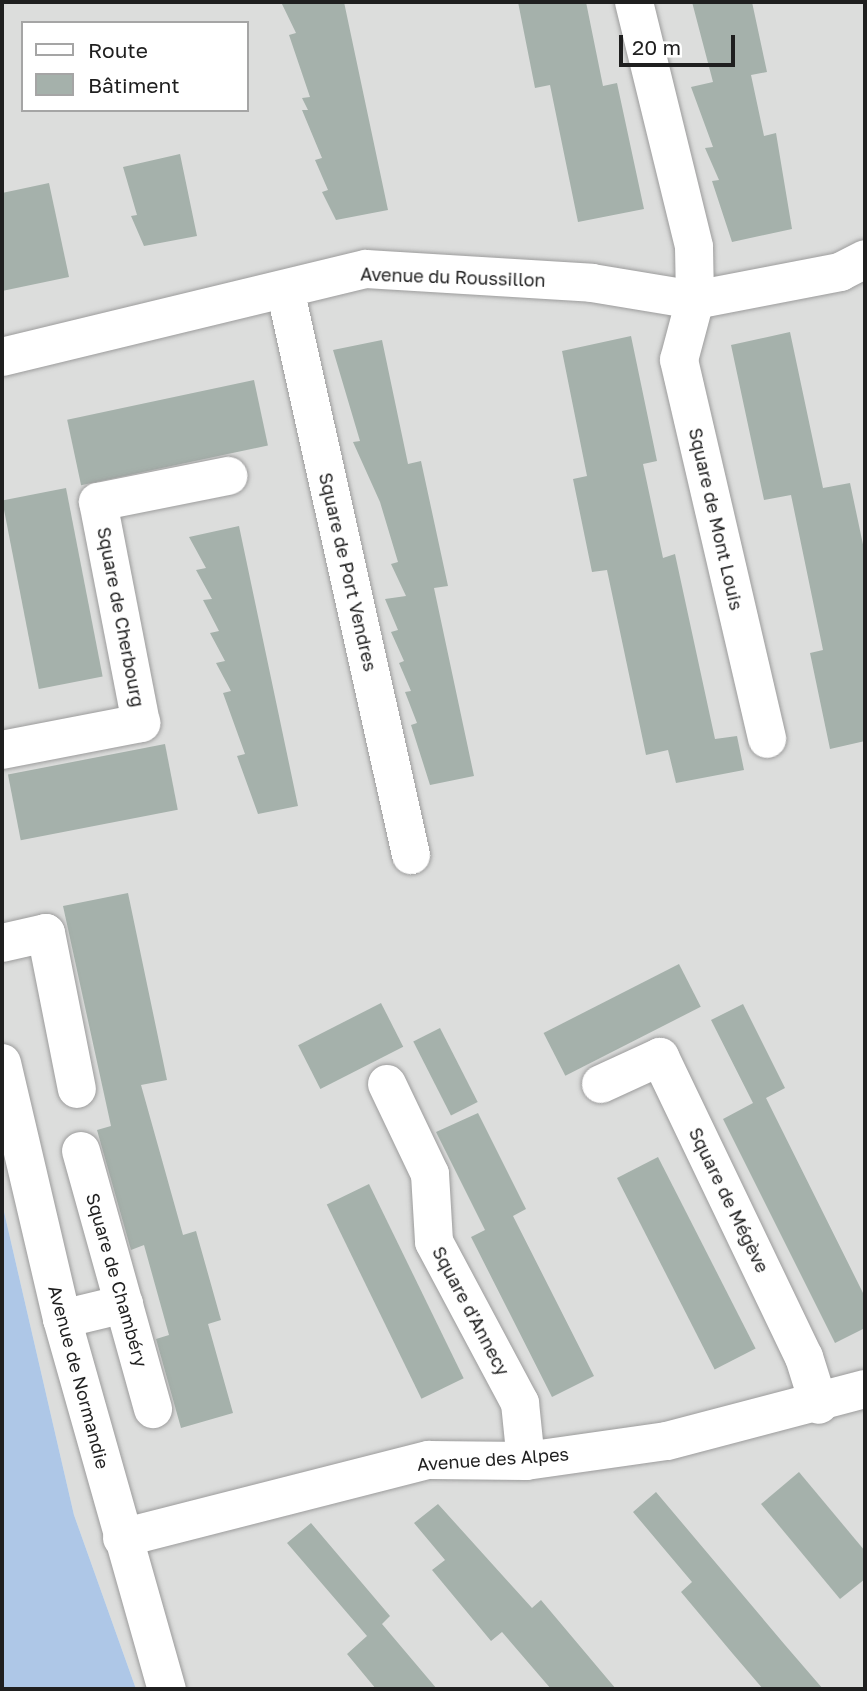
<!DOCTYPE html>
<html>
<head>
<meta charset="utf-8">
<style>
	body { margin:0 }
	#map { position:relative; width:867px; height:1691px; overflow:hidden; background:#e6efed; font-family:"Golos Text",sans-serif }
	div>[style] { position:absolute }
	.residential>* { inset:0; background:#dcdddc }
	.grass>* { inset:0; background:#aec7e7 }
	.building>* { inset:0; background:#a5b1ab; transform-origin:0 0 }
	.roads { filter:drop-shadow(0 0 2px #9c9c9c) drop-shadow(0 0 2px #9c9c9c) }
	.minor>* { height:38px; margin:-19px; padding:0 19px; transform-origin:19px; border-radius:19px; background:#fff }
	span { translate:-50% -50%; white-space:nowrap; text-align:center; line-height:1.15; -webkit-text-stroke:6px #fff; paint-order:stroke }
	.street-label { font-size:18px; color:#1f1f1f }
	.frame { position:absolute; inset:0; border:4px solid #1f1f1f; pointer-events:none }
	.legend { position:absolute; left:21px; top:21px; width:228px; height:91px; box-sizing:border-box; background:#fff; border:2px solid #a5a5a5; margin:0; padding:9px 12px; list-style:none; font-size:21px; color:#1f1f1f }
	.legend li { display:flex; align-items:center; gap:14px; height:35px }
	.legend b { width:35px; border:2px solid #a5a5a5 }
	.scale { position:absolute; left:619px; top:35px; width:116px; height:32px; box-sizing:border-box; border:4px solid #1f1f1f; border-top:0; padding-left:9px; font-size:21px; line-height:24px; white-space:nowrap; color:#1f1f1f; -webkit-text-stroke:5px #fff; paint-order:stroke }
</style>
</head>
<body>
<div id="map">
	<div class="residential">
		<i style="clip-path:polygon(evenodd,2px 2px,865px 2px,865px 1689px,136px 1689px,74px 1515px,2px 1203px,2px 2px,23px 23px,247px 23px,247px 110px,23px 110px,23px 23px)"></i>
	</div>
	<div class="grass">
		<i style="clip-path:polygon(2px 1203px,74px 1515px,136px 1689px,2px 1689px)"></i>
	</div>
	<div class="building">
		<i style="clip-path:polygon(281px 2px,344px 2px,388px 210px,336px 220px,322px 192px,328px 190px,315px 160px,322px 158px,302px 110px,308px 110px,302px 98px,310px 97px,289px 35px,296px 33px)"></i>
		<i style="clip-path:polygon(518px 2px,586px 2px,603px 86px,617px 83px,644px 209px,578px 222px,550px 85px,535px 88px)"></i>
		<i style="clip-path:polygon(692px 2px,752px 2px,767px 72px,751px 75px,764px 136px,776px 133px,792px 229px,732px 242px,712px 181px,719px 180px,705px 148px,713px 147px,691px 87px,713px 82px)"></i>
		<i style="clip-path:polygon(180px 154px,197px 236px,144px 246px,131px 216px,137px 215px,123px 167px)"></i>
		<i style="clip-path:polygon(49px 183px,69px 277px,2px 291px,2px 193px)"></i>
		<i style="clip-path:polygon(790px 332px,823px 488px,850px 483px,865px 554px,865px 741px,830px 749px,810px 653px,823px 650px,791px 495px,764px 500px,731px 345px)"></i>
		<i style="clip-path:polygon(631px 336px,657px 461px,643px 464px,663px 558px,675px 554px,715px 739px,737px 736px,744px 770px,676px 783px,668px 750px,646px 755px,607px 570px,592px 572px,573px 479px,587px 476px,562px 351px)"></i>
		<i style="clip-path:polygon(382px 340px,408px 464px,421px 461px,448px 586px,434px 588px,474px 776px,430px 785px,411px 725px,417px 723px,405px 692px,411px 691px,399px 663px,404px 661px,391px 632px,398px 630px,385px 599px,406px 596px,391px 564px,398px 562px,380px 502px,353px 442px,360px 441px,333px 350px)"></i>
		<i style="left:254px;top:380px;width:67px;height:191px;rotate:78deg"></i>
		<i style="left:66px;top:488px;width:192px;height:65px;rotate:79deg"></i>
		<i style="clip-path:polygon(239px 526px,298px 806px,258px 814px,237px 756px,245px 754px,223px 693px,231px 691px,216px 663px,225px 661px,210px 633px,219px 631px,203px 600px,212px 599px,196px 570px,206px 568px,189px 537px)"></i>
		<i style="left:165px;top:744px;width:67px;height:160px;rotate:79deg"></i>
		<i style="clip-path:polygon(128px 893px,167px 1080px,141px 1085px,183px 1235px,196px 1231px,221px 1320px,208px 1324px,233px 1413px,181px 1428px,156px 1339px,169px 1335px,144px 1245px,131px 1250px,97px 1130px,111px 1126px,63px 906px)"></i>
		<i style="left:679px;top:964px;width:48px;height:152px;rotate:63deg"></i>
		<i style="left:381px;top:1003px;width:49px;height:93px;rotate:63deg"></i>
		<i style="clip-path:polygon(743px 1004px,785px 1088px,766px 1098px,865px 1297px,865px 1328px,835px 1343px,723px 1119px,753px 1103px,711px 1020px)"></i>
		<i style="left:440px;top:1028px;width:83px;height:30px;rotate:63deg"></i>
		<i style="clip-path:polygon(478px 1113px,526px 1209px,513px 1216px,594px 1376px,552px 1397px,471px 1237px,485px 1230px,436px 1132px)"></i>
		<i style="left:658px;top:1157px;width:215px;height:46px;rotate:63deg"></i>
		<i style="left:369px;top:1184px;width:216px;height:47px;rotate:64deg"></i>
		<i style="clip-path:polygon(799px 1472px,865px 1551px,865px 1579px,840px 1599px,761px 1504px)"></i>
		<i style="clip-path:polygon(656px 1492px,785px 1645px,823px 1689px,763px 1689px,733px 1654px,681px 1592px,692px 1582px,633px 1512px)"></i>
		<i style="clip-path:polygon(438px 1504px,532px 1608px,541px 1600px,616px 1689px,551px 1689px,502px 1632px,491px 1641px,432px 1570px,445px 1560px,414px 1523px)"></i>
		<i style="clip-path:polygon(311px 1523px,390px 1616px,382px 1624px,437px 1689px,376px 1689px,347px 1654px,367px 1636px,287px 1543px)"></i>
	</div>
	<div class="roads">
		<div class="minor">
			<i style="left:634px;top:2px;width:252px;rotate:76.2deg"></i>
			<i style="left:694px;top:247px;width:53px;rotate:88.9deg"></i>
			<i style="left:695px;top:300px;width:62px;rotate:104.9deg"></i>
			<i style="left:679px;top:360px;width:389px;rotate:76.9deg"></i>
			<i style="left:285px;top:289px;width:580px;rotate:77.45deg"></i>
			<i style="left:2px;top:357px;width:374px;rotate:-13.6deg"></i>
			<i style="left:366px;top:269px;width:226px;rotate:3.5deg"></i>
			<i style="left:592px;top:283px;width:104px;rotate:9.4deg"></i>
			<i style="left:695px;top:300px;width:148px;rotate:-10.9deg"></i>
			<i style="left:840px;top:272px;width:28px;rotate:-27deg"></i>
			<i style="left:2px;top:750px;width:142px;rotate:-11deg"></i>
			<i style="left:141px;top:723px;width:225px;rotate:-101deg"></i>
			<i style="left:98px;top:502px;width:133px;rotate:-11.3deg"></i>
			<i style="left:2px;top:943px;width:45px;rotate:-12.8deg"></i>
			<i style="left:46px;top:933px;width:159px;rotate:78.8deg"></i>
			<i style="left:2px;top:1063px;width:263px;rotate:76.8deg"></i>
			<i style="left:62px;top:1319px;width:385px;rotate:74.2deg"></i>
			<i style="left:387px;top:1084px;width:100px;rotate:64.5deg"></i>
			<i style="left:430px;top:1174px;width:68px;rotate:86.6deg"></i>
			<i style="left:434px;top:1242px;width:183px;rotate:61.9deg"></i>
			<i style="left:520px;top:1403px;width:58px;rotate:84.1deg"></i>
			<i style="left:601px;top:1084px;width:65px;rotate:-24.6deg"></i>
			<i style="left:660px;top:1057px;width:333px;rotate:64.4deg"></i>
			<i style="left:804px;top:1357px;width:50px;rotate:72.6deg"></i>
			<i style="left:81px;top:1151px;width:268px;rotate:74.4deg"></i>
			<i style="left:62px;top:1319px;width:64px;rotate:-13.6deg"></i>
			<i style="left:122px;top:1538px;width:317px;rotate:-14.3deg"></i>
			<i style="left:429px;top:1460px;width:97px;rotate:0.6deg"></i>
			<i style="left:526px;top:1461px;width:142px;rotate:-8.1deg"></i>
			<i style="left:667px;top:1441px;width:205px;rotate:-14.7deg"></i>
		</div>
	</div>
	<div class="street-label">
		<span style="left:453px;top:277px;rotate:2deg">Avenue du Roussillon</span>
		<span style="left:716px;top:519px;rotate:77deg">Square de Mont Louis</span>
		<span style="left:348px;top:572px;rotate:77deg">Square de Port Vendres</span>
		<span style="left:121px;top:617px;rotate:79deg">Square de Cherbourg</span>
		<span style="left:729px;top:1200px;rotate:64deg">Square de Mégève</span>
		<span style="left:117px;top:1280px;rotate:74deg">Square de Chambéry</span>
		<span style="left:471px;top:1311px;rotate:62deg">Square d'Annecy</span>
		<span style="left:79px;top:1377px;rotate:75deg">Avenue de Normandie</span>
		<span style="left:493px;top:1459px;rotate:-4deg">Avenue des Alpes</span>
	</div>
	<div class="frame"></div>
	<ul class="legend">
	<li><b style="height:9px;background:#fff"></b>Route</li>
	<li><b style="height:19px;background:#a5b1ab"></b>Bâtiment</li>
	</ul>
	<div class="scale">20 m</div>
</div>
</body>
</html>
